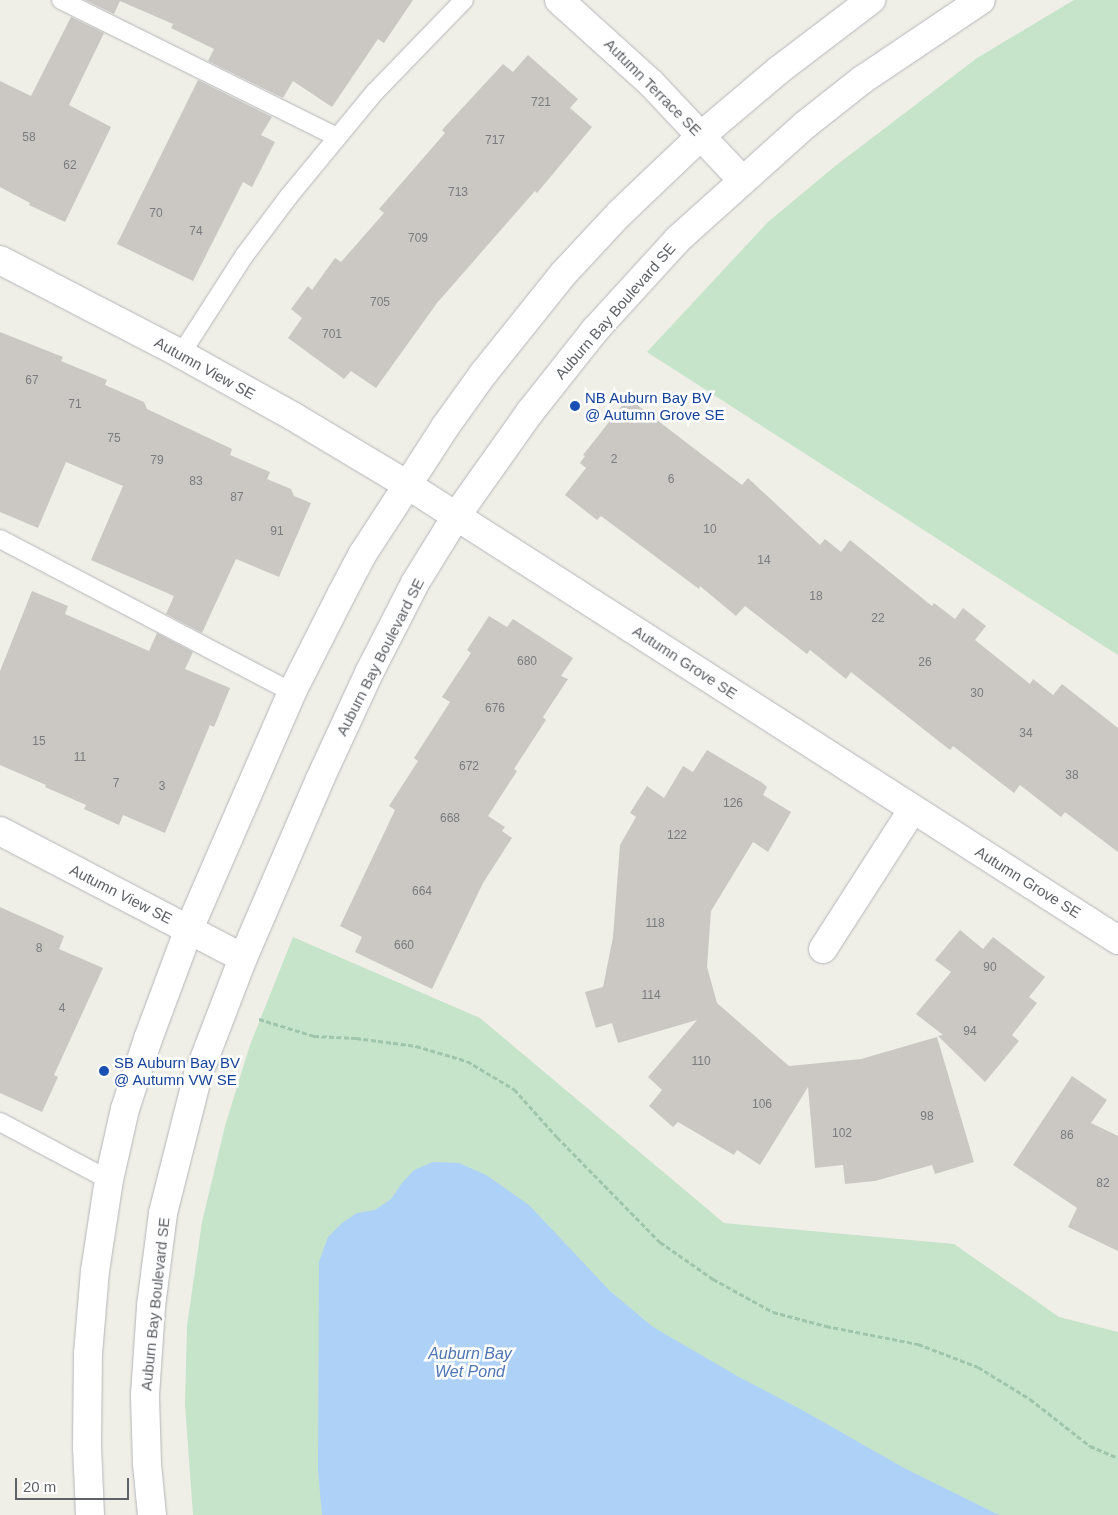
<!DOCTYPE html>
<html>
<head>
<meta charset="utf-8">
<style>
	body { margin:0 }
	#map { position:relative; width:1118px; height:1515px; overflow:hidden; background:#efeee7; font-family:Helvetica,sans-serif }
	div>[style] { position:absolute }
	.green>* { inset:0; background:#c6e4c9 }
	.water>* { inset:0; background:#aed1f8 }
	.building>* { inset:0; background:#cbc8c4 }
	.path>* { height:3px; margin-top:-1.5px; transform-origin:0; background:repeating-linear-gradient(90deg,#9fc5ad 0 5px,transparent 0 7.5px) }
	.roads { filter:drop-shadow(0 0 1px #b4b6ba) drop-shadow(0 0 1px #b4b6ba) }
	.lane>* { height:18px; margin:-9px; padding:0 9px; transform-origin:9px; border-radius:9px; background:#fff }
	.street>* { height:28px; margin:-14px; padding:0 14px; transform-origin:14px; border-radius:14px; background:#fff }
	.secondary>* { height:28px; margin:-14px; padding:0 14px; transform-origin:14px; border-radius:14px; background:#fff }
	.dots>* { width:14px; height:14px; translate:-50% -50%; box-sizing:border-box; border:2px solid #fff; border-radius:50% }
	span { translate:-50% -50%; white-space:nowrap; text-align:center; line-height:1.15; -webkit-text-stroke:5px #fff; paint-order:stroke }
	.number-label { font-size:12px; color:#797b7e }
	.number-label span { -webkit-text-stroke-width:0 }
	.street-label { font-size:15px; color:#5e6166 }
	.transit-label { font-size:15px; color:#164399 }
	.left { translate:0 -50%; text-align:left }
	.water-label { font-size:16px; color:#4f76b2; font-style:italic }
	.scale { position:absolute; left:15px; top:1478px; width:114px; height:22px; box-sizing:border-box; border:2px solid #5e6166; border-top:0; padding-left:6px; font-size:15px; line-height:18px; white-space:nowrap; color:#5e6166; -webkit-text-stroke:4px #fff; paint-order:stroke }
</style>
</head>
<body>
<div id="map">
	<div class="green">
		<i style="clip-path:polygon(1074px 0,1118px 0,1118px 655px,647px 352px,768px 222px,834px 167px,977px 58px)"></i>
		<i style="clip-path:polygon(293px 937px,480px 1018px,724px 1223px,954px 1244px,1059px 1317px,1118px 1332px,1118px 1515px,193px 1515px,185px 1404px,187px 1326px,202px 1222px,225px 1126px,250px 1045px)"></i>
	</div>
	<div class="water">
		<i style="clip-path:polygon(433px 1162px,459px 1163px,486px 1175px,529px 1205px,610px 1291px,653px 1327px,739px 1377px,804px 1411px,904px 1468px,999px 1515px,322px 1515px,318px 1470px,319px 1262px,328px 1237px,342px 1223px,357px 1213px,375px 1210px,391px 1199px,402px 1183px,414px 1170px)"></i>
	</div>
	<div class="building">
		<i style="clip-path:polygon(85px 0,413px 0,384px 43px,378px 39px,332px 107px,293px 81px,283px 98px,208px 61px,214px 49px,171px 28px,173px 24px,120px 1px,114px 14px)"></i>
		<i style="clip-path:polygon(71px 17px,104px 33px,69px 105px,111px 127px,65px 222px,29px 205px,30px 203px,0 187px,0 81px,31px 96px)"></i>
		<i style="clip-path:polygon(528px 55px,578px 99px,570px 108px,592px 127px,537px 193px,535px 191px,437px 303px,376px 388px,351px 371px,344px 379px,288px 338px,302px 318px,291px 309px,308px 286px,312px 290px,335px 258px,341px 262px,384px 213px,379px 209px,445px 133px,442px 130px,503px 64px,513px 72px)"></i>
		<i style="clip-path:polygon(198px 80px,272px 117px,261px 135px,275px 142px,252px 187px,243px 182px,193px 281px,117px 244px)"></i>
		<i style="clip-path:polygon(0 332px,63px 357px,61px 361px,107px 380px,105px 385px,144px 402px,147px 409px,232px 449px,230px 455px,270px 472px,267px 479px,291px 489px,294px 496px,311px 503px,279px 577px,236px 559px,202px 633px,166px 614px,174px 596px,91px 560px,123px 486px,66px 462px,38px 528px,0 512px)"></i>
		<i style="clip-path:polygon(628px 398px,742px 485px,748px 478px,820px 545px,825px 539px,841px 552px,850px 540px,932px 606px,934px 603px,955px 619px,963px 608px,986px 626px,975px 640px,1030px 684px,1033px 679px,1053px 695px,1062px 684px,1118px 728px,1118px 852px,1065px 812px,1061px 817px,1020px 785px,1014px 793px,953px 746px,950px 750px,851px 672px,846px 679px,810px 650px,807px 654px,745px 606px,736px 616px,700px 586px,699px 589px,601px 516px,597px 520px,565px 495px,586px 468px,580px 463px,585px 456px,583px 455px)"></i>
		<i style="clip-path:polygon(32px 591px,68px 606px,65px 614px,149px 651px,157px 633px,193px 652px,185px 669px,230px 688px,214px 727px,210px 725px,165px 833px,123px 815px,119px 825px,84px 809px,86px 805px,45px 787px,46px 785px,0 765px,0 671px)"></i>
		<i style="clip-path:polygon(489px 616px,507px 627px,513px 619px,573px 658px,561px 676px,568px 679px,543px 717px,546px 720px,514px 769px,517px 771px,488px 816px,505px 827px,502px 831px,512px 838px,483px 883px,432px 989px,355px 952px,362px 937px,340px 926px,395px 810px,389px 806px,418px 761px,414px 758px,450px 702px,442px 697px,471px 653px,467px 650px)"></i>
		<i style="clip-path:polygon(707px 750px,761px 782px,767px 787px,763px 795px,791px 812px,768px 852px,753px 842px,711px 911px,707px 967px,717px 1003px,789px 1066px,861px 1059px,937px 1037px,974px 1162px,935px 1174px,932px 1165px,875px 1181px,845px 1184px,843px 1165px,815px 1168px,808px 1087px,760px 1165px,737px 1150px,734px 1155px,678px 1122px,673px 1127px,649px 1106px,662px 1090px,648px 1077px,697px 1020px,618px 1043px,612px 1023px,596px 1028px,585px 992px,603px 987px,613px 937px,620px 845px,636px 817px,630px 813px,647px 786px,664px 798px,683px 766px,693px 772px)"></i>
		<i style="clip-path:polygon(0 907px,64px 936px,59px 949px,103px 968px,54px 1075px,58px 1077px,42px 1112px,0 1093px)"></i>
		<i style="clip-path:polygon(960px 930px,983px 949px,993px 937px,1045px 977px,1029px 997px,1037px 1003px,1012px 1035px,1019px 1041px,985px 1082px,938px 1036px,943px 1035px,916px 1014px,951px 972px,935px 960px)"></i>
		<i style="clip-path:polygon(1072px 1076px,1107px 1100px,1091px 1123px,1118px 1136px,1118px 1251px,1068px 1227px,1077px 1208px,1013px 1165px)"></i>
	</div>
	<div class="path">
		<i style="left:259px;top:1019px;width:58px;rotate:17.2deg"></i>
		<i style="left:314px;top:1036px;width:42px;rotate:2.7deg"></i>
		<i style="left:356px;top:1038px;width:61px;rotate:7.6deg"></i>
		<i style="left:416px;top:1046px;width:53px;rotate:16.4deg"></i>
		<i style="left:467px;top:1061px;width:55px;rotate:30.8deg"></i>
		<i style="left:514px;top:1089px;width:64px;rotate:48.1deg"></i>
		<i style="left:557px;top:1137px;width:147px;rotate:45.6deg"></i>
		<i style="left:660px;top:1242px;width:65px;rotate:34.9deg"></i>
		<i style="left:713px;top:1279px;width:68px;rotate:28.8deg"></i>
		<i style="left:773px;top:1312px;width:55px;rotate:14.8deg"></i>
		<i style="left:826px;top:1326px;width:94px;rotate:11.1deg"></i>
		<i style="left:918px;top:1344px;width:64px;rotate:21deg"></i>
		<i style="left:978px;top:1367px;width:61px;rotate:31.6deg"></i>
		<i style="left:1030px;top:1399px;width:76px;rotate:38.1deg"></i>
		<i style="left:1090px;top:1446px;width:30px;rotate:23deg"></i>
	</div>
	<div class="roads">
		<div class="lane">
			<i style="left:61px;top:0;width:308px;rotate:26.4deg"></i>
			<i style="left:181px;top:354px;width:117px;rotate:-57.3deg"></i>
			<i style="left:244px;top:256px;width:75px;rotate:-53.1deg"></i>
			<i style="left:289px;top:196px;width:134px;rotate:-50.5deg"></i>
			<i style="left:374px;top:93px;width:129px;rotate:-45.9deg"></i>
			<i style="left:0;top:539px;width:330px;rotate:27.7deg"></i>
			<i style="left:0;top:1122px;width:123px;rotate:28deg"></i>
		</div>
		<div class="street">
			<i style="left:559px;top:0;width:124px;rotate:42.1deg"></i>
			<i style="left:651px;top:83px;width:133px;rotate:46.8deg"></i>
			<i style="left:0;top:260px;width:204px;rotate:27.4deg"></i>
			<i style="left:181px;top:354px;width:129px;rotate:29.1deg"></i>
			<i style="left:294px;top:417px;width:131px;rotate:30.9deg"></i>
			<i style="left:406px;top:484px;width:846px;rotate:32.64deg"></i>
			<i style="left:0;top:831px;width:274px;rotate:27.6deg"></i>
			<i style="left:823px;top:949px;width:166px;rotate:-57.3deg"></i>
		</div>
		<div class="secondary">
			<i style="left:90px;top:1515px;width:68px;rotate:-92.5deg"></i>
			<i style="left:87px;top:1447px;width:93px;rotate:-89.4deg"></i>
			<i style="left:88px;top:1354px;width:83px;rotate:-85.2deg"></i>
			<i style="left:95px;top:1271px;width:92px;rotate:-81.3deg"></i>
			<i style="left:109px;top:1180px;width:73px;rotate:-77.3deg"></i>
			<i style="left:125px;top:1109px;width:74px;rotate:-71.8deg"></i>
			<i style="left:148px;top:1039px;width:117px;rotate:-69.6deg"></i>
			<i style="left:189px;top:929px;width:258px;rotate:-66.5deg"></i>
			<i style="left:292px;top:692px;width:109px;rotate:-63.2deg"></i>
			<i style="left:341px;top:595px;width:45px;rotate:-62.3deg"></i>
			<i style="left:362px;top:555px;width:153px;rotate:-57deg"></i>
			<i style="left:445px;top:427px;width:65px;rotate:-54.4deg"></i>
			<i style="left:483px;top:374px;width:129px;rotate:-51.3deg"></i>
			<i style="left:564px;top:273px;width:82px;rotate:-47deg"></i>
			<i style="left:620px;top:213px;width:113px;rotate:-43.6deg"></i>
			<i style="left:702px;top:135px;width:101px;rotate:-40.2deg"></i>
			<i style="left:779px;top:70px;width:116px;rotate:-37.3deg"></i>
			<i style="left:152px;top:1515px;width:51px;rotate:-95.6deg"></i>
			<i style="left:147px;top:1464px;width:69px;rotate:-91.7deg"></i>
			<i style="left:145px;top:1395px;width:89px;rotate:-86.1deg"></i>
			<i style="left:151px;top:1306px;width:94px;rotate:-82.6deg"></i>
			<i style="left:163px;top:1213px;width:142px;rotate:-75.8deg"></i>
			<i style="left:198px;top:1075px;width:125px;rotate:-69deg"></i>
			<i style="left:243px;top:958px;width:195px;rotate:-66.7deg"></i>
			<i style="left:320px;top:779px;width:117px;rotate:-65.2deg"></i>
			<i style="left:369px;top:673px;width:101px;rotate:-62.9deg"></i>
			<i style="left:415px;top:583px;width:80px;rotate:-58.3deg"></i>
			<i style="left:457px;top:515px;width:126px;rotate:-54.7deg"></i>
			<i style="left:530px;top:412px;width:105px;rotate:-51.6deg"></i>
			<i style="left:595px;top:330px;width:123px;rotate:-47.6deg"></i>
			<i style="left:678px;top:239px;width:171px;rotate:-41.9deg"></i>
			<i style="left:805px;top:125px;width:73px;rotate:-38.3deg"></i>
			<i style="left:862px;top:80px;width:143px;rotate:-33.9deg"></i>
		</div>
	</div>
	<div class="dots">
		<i style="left:575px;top:406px;background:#1a4fb4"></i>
		<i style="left:104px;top:1071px;background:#1a4fb4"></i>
	</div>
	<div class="number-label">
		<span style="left:541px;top:103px">721</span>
		<span style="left:29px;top:138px">58</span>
		<span style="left:495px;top:141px">717</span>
		<span style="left:70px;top:166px">62</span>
		<span style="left:458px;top:193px">713</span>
		<span style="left:156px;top:214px">70</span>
		<span style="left:196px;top:232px">74</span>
		<span style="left:418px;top:239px">709</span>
		<span style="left:380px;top:303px">705</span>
		<span style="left:332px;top:335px">701</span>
		<span style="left:32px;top:381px">67</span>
		<span style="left:75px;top:405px">71</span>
		<span style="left:114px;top:439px">75</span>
		<span style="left:614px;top:460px">2</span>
		<span style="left:157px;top:461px">79</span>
		<span style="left:671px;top:480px">6</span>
		<span style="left:196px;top:482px">83</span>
		<span style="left:237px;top:498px">87</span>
		<span style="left:710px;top:530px">10</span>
		<span style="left:277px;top:532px">91</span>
		<span style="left:764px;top:561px">14</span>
		<span style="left:816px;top:597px">18</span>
		<span style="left:878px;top:619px">22</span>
		<span style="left:527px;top:662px">680</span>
		<span style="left:925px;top:663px">26</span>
		<span style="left:977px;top:694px">30</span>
		<span style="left:495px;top:709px">676</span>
		<span style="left:1026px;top:734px">34</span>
		<span style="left:39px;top:742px">15</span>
		<span style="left:80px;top:758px">11</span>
		<span style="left:469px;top:767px">672</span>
		<span style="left:1072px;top:776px">38</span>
		<span style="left:116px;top:784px">7</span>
		<span style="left:162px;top:787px">3</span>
		<span style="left:733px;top:804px">126</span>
		<span style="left:450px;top:819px">668</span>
		<span style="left:677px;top:836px">122</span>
		<span style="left:422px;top:892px">664</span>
		<span style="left:655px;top:924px">118</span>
		<span style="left:404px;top:946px">660</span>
		<span style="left:39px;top:949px">8</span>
		<span style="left:990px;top:968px">90</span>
		<span style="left:651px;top:996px">114</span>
		<span style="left:62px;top:1009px">4</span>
		<span style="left:970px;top:1032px">94</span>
		<span style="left:701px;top:1062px">110</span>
		<span style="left:762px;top:1105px">106</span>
		<span style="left:927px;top:1117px">98</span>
		<span style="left:842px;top:1134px">102</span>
		<span style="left:1067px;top:1136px">86</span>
		<span style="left:1103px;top:1184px">82</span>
	</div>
	<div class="street-label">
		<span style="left:653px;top:87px;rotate:45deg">Autumn Terrace SE</span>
		<span style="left:615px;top:311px;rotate:-49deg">Auburn Bay Boulevard SE</span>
		<span style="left:205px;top:368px;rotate:29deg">Autumn View SE</span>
		<span style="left:380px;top:657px;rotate:-63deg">Auburn Bay Boulevard SE</span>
		<span style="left:685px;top:662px;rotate:33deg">Autumn Grove SE</span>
		<span style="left:1028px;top:882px;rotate:32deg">Autumn Grove SE</span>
		<span style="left:121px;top:894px;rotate:27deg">Autumn View SE</span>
		<span style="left:155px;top:1304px;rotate:-84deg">Auburn Bay Boulevard SE</span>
	</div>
	<div class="transit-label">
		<span class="left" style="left:585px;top:406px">NB Auburn Bay BV<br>@ Autumn Grove SE</span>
		<span class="left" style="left:114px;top:1071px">SB Auburn Bay BV<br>@ Autumn VW SE</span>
	</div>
	<div class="water-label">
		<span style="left:470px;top:1363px">Auburn Bay<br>Wet Pond</span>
	</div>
	<div class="scale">20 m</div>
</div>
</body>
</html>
